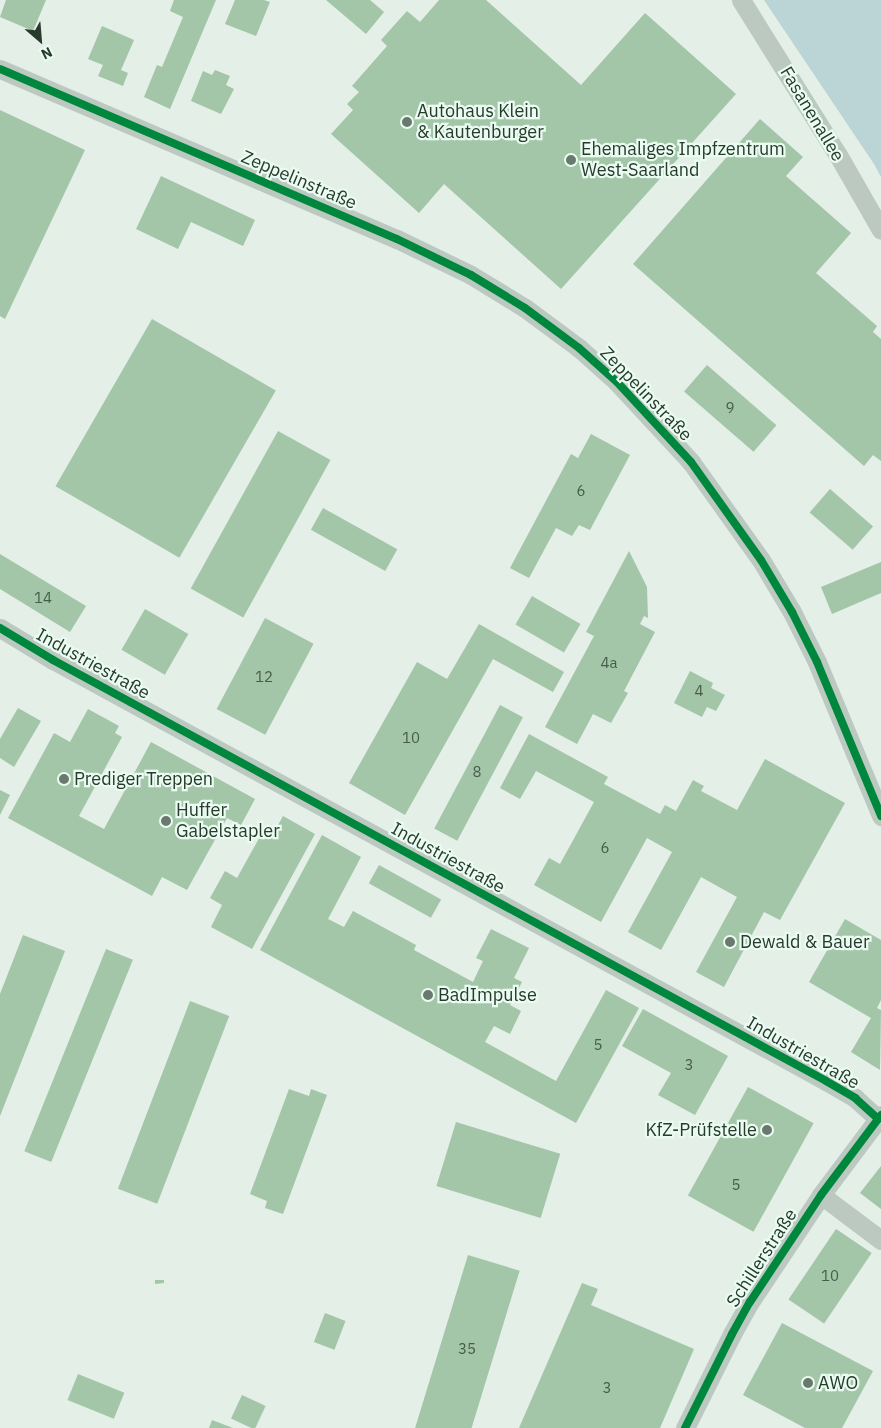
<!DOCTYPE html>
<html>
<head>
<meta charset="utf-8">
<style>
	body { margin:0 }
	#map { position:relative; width:881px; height:1428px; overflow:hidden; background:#e3efe7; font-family:"IBM Plex Sans",sans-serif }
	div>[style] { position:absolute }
	.green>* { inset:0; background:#bbd4d5 }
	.building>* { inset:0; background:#a3c5a8; transform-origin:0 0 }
	.street>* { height:19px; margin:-9.5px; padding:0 9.5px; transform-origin:9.5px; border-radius:9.5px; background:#bbc9c0 }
	.cycleway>* { height:8px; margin:-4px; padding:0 4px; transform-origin:4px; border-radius:4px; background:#00873e }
	.dots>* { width:14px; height:14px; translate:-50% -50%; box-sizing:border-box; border:2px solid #eafcf1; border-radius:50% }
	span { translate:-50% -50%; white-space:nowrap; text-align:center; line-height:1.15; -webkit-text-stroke:4.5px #eafcf1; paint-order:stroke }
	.number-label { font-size:15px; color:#475d4b }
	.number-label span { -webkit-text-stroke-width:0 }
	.poi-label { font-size:18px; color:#283a2c }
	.left { translate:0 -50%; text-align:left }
	.right { translate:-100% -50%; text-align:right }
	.street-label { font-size:18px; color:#283a2c }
	.north { position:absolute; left:15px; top:15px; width:50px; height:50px; -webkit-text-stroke:4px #eafcf1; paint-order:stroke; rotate:153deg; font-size:14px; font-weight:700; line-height:20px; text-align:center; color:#283a2c }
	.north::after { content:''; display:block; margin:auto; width:18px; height:22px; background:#283a2c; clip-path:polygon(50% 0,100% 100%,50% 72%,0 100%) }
</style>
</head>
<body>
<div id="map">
	<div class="green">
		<i style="clip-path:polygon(764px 0,881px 0,881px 177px,874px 164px)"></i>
	</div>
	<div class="building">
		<i style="clip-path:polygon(6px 0,46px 0,33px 31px,0 17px)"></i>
		<i style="clip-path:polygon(174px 0,216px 0,170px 109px,144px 97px,157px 65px,162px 67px,183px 17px,170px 11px)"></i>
		<i style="clip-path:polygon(235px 0,264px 0,270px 2px,256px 36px,225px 24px)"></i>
		<i style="clip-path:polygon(326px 0,370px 0,384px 12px,366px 34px)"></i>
		<i style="clip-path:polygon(439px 0,486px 0,581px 85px,645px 13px,736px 94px,561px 289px,444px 184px,419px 213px,331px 134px,353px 110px,347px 104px,359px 92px,352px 86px,387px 46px,381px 40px,407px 11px,420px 22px)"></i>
		<i style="clip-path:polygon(102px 26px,134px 40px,121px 70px,128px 73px,123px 86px,98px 76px,103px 65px,88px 59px)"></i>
		<i style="clip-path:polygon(215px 70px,230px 76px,226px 85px,234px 89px,221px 114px,191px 101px,203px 71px,212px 75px)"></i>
		<i style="clip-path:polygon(0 110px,85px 150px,5px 319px,0 316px)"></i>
		<i style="clip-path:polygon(760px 119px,803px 157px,786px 176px,851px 233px,816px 273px,877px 326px,873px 332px,881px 339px,881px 461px,873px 455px,864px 466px,633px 264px)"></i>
		<i style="clip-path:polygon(161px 176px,255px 220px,243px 246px,191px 222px,178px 249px,136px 229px)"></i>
		<i style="left:152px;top:319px;width:143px;height:193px;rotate:30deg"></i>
		<i style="left:707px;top:365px;width:92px;height:35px;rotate:41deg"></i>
		<i style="left:278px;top:431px;width:60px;height:180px;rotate:29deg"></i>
		<i style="clip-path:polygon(591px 434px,630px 455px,590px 530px,579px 525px,572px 536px,556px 528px,529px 578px,510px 568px,571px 454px,578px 458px)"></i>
		<i style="left:830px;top:489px;width:57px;height:31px;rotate:41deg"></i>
		<i style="left:323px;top:508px;width:85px;height:25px;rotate:29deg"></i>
		<i style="clip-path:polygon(629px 551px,647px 587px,648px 618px,644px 616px,640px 624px,655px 632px,624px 691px,628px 693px,611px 723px,593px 714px,577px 744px,545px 727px,594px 636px,586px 632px)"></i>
		<i style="clip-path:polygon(0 554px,86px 606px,70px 632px,0 589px)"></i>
		<i style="clip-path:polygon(881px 562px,881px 593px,832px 614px,821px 587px)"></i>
		<i style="left:532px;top:596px;width:56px;height:33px;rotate:30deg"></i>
		<i style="left:145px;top:609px;width:50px;height:47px;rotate:30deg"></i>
		<i style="left:265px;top:618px;width:55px;height:103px;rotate:28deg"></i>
		<i style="clip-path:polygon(479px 624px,564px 672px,553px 692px,493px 659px,405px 815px,349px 783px,417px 662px,447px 679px)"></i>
		<i style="clip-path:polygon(690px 671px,713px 683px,711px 688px,725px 695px,716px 711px,707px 707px,702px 717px,674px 703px)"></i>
		<i style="left:500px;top:705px;width:26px;height:140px;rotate:28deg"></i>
		<i style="clip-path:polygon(18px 708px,41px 721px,14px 767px,0 758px,0 739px)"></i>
		<i style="clip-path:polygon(88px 709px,119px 726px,115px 733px,122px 737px,79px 816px,104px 829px,151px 742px,255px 799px,241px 825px,227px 818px,187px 890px,162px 877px,152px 896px,8px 818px,54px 733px,70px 742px)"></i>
		<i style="clip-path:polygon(529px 734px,608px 777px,604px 784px,660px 814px,665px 805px,676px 811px,693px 780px,704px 786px,701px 791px,737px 810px,765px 759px,845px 803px,780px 920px,764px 912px,724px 987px,696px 972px,737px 897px,701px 877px,661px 950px,628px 932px,672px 852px,647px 838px,601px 922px,534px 885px,549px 858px,560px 864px,594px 802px,536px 771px,520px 799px,500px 788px)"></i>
		<i style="clip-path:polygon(0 790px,10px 795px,0 815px)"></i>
		<i style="clip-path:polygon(283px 816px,315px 834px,252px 949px,211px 927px,222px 905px,210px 898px,225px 871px,237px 878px,262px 833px,271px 838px)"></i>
		<i style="clip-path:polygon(322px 835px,361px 857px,328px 919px,344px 927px,353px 911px,416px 945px,414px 950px,473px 982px,483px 961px,476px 958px,491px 929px,529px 948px,514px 978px,522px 982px,510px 1005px,521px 1011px,510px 1034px,494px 1026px,485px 1042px,556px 1081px,606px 990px,639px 1008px,576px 1123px,260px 950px)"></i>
		<i style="left:379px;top:865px;width:71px;height:21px;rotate:29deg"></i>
		<i style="clip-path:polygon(845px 919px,881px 940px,881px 1000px,877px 1008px,881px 1010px,880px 1070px,851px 1052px,871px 1018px,809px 982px)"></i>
		<i style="clip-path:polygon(23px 935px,65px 951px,0 1116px,0 994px)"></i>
		<i style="left:106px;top:949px;width:29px;height:218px;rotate:22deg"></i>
		<i style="left:190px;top:1001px;width:42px;height:201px;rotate:21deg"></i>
		<i style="clip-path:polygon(643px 1009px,728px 1056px,695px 1115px,658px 1095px,671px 1073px,622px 1046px)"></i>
		<i style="left:748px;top:1087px;width:75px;height:124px;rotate:29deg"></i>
		<i style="clip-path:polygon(289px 1089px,309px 1096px,311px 1089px,327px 1095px,283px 1214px,265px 1208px,267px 1201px,250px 1194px)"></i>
		<i style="left:456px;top:1122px;width:109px;height:67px;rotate:17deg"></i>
		<i style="clip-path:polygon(881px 1166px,881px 1209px,860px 1193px)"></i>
		<i style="left:836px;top:1229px;width:43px;height:85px;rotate:34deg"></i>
		<i style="left:468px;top:1255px;width:54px;height:181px;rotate:17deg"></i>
		<i style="clip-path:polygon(155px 1280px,164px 1280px,164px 1283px,155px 1284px)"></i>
		<i style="clip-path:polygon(582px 1283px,598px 1289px,591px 1305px,694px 1349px,660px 1428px,519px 1428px)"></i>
		<i style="left:325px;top:1313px;width:22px;height:31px;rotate:21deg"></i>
		<i style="clip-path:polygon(782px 1323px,873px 1371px,842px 1428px,805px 1428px,743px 1395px)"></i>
		<i style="left:78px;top:1374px;width:50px;height:28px;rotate:22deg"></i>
		<i style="left:242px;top:1395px;width:26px;height:26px;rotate:25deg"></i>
		<i style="clip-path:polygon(212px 1420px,233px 1428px,209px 1428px)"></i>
	</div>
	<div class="street">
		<i style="left:741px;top:0;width:183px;rotate:58deg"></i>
		<i style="left:838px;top:155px;width:86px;rotate:60.2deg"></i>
		<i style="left:0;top:69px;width:432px;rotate:23.2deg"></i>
		<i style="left:397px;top:239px;width:82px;rotate:25.9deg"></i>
		<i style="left:471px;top:275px;width:63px;rotate:31.4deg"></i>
		<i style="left:525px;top:308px;width:67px;rotate:36.5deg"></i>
		<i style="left:579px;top:348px;width:51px;rotate:41.8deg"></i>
		<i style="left:617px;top:382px;width:109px;rotate:47.2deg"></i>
		<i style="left:691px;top:462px;width:120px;rotate:54.5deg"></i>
		<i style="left:761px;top:560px;width:61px;rotate:59.2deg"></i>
		<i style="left:792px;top:612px;width:56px;rotate:63.4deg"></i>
		<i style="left:817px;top:662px;width:167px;rotate:67.4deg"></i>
		<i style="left:0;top:628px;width:62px;rotate:31.1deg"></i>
		<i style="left:53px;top:660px;width:880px;rotate:28.57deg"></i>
		<i style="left:826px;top:1081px;width:34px;rotate:30deg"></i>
		<i style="left:855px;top:1098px;width:31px;rotate:42deg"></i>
		<i style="left:821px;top:1195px;width:75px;rotate:36.9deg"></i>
		<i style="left:685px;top:1428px;width:105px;rotate:-63.4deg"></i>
		<i style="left:732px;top:1334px;width:37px;rotate:-61deg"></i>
		<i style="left:750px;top:1302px;width:128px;rotate:-56.4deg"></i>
		<i style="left:821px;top:1195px;width:100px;rotate:-53.1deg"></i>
	</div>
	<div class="cycleway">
		<i style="left:0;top:69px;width:432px;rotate:23.2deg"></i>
		<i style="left:397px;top:239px;width:82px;rotate:25.9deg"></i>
		<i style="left:471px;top:275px;width:63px;rotate:31.4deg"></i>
		<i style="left:525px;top:308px;width:67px;rotate:36.5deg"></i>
		<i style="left:579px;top:348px;width:51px;rotate:41.8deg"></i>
		<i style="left:617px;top:382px;width:109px;rotate:47.2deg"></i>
		<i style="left:691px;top:462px;width:120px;rotate:54.5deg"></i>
		<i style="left:761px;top:560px;width:61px;rotate:59.2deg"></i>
		<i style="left:792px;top:612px;width:56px;rotate:63.4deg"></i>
		<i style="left:817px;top:662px;width:167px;rotate:67.4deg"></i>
		<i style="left:0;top:628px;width:62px;rotate:31.1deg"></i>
		<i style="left:53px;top:660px;width:880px;rotate:28.57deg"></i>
		<i style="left:826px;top:1081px;width:34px;rotate:30deg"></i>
		<i style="left:855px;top:1098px;width:31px;rotate:42deg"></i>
		<i style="left:685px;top:1428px;width:105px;rotate:-63.4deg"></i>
		<i style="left:732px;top:1334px;width:37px;rotate:-61deg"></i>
		<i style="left:750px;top:1302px;width:128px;rotate:-56.4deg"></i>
		<i style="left:821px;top:1195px;width:100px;rotate:-53.1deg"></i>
	</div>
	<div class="dots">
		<i style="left:407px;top:122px;background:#69796d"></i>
		<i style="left:571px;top:160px;background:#69796d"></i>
		<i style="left:64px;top:779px;background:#69796d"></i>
		<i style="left:166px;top:821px;background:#69796d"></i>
		<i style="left:730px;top:942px;background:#69796d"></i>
		<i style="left:428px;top:995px;background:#69796d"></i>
		<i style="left:767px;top:1130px;background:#69796d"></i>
		<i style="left:808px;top:1383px;background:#69796d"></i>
	</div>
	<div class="number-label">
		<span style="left:730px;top:408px">9</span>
		<span style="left:581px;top:491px">6</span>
		<span style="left:43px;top:598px">14</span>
		<span style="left:609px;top:663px">4a</span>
		<span style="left:264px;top:677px">12</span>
		<span style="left:699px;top:691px">4</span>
		<span style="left:411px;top:738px">10</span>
		<span style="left:477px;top:772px">8</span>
		<span style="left:605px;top:848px">6</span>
		<span style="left:598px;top:1045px">5</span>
		<span style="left:689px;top:1065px">3</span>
		<span style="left:736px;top:1185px">5</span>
		<span style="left:830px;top:1276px">10</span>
		<span style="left:467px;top:1349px">35</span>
		<span style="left:607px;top:1388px">3</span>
	</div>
	<div class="poi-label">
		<span class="left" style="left:417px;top:122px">Autohaus Klein<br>&amp; Kautenburger</span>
		<span class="left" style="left:581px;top:160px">Ehemaliges Impfzentrum<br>West-Saarland</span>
		<span class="left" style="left:74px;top:779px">Prediger Treppen</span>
		<span class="left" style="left:176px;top:821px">Huffer<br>Gabelstapler</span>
		<span class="left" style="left:740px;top:942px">Dewald &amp; Bauer</span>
		<span class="left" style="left:438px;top:995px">BadImpulse</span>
		<span class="right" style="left:757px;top:1130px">KfZ-Prüfstelle</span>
		<span class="left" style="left:818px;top:1383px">AWO</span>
	</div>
	<div class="street-label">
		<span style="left:812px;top:114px;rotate:59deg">Fasanenallee</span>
		<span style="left:299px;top:180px;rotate:23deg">Zeppelinstraße</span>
		<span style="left:646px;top:394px;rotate:46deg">Zeppelinstraße</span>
		<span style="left:93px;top:664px;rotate:29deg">Industriestraße</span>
		<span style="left:448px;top:858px;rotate:29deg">Industriestraße</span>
		<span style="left:803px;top:1053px;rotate:30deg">Industriestraße</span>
		<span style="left:762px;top:1258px;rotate:-57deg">Schillerstraße</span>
	</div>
	<div class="north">N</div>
</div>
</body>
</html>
